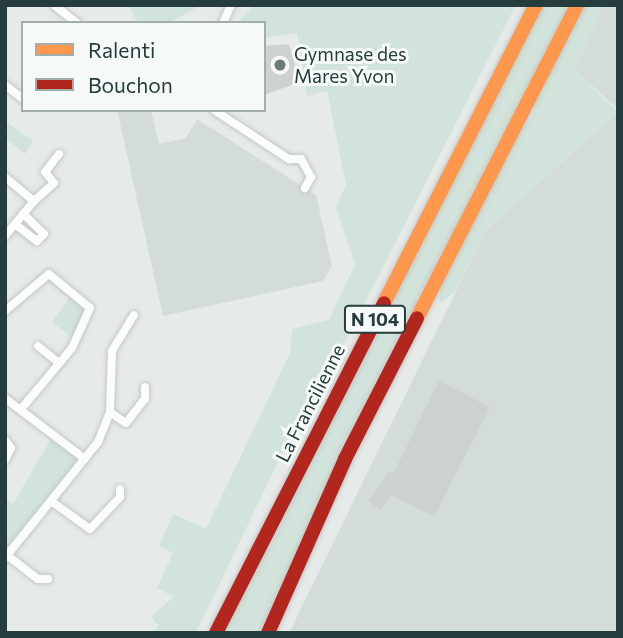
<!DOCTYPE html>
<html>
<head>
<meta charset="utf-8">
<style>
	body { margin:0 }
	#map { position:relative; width:623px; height:638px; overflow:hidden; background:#e6ebea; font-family:Commissioner,sans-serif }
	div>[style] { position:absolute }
	.built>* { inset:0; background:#d4dcda }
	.green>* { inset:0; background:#d1e3da }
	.building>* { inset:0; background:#cdd2d1 }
	.roads { filter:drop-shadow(0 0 2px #c3c8c7) drop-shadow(0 0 2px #c3c8c7) }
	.street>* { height:8px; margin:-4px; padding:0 4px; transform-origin:4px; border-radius:4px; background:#fbfcfc }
	.slow>* { height:14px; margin:-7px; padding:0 7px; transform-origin:7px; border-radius:7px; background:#ff974d }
	.jam>* { height:14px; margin:-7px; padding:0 7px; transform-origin:7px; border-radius:7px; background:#b3261e }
	.dots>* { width:19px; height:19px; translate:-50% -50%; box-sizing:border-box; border:4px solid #f5f9f8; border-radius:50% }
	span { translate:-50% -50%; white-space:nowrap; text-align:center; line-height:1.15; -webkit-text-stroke:6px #f5f9f8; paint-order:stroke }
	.shield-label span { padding:2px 5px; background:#f5f9f8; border:2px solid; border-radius:5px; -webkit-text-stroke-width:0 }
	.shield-label { font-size:18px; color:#253d3c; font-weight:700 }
	.poi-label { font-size:19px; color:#253d3c }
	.left { translate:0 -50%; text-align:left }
	.street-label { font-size:19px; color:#253d3c }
	.frame { position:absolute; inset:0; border:7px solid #253d3c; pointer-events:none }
	.legend { position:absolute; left:21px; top:21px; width:245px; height:91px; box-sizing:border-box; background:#f5f9f8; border:2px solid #a2aead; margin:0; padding:9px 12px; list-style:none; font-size:21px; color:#253d3c }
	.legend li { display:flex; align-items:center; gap:14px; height:35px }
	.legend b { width:35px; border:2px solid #a2aead }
</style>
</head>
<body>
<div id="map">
	<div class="built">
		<i style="clip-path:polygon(602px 5px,618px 5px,618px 109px,575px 71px)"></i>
		<i style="clip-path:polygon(117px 110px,151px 110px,159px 144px,186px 138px,197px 119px,316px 195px,332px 266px,323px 281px,163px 316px)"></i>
		<i style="clip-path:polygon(618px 112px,618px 633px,289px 633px,486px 230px)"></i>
	</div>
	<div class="green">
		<i style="clip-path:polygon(128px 5px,201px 5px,169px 23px,138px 23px)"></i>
		<i style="clip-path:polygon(254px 5px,516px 5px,338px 356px,322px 370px,196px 633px,155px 633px,158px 625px,151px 616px,174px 597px,157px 588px,173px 553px,159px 546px,173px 514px,206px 529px,290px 353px,292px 329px,329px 320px,355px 264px,336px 208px,346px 184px,327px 91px,307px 96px,297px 33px,264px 38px,264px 23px,237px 23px)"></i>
		<i style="clip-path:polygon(540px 5px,568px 5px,370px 392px,259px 633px,225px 633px)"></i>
		<i style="clip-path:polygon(582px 5px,602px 5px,575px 71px,618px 112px,486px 230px,455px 292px,439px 304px,440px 291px,514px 139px,533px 116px,533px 100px,541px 95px)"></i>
		<i style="clip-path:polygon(5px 121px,33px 141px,25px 154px,5px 138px)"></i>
		<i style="clip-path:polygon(73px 293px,86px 304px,87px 313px,71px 337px,52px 322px)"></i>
		<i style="clip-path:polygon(51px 439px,78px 460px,5px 549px,5px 499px,13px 504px)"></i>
	</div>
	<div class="building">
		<i style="clip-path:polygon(289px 44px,300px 82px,264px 95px,264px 46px)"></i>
		<i style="clip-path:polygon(439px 381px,490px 407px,434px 517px,392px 495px,380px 510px,368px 501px,389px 472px,393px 474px)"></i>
	</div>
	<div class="roads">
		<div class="street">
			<i style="left:54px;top:5px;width:29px;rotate:38deg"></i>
			<i style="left:223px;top:23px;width:20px;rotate:-66deg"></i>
			<i style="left:5px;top:85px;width:23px;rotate:38deg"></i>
			<i style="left:214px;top:110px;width:90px;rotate:33.2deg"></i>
			<i style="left:289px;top:159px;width:12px"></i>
			<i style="left:301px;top:159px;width:21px;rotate:61deg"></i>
			<i style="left:311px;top:177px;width:13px;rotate:119deg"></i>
			<i style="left:5px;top:177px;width:38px;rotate:40deg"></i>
			<i style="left:34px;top:201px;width:45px;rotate:129.6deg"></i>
			<i style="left:34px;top:201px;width:27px;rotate:-42deg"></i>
			<i style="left:54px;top:183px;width:14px;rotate:-129deg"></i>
			<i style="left:45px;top:172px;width:23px;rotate:-52deg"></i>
			<i style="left:15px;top:224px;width:28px;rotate:38deg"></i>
			<i style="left:37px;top:241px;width:10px;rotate:-45deg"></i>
			<i style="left:44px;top:234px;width:29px;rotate:-136deg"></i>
			<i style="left:5px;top:311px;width:57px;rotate:-40.1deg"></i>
			<i style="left:49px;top:274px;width:53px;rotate:39.7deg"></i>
			<i style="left:90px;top:308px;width:44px;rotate:114.2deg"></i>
			<i style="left:72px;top:348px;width:78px;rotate:129.8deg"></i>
			<i style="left:38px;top:346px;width:27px;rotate:39deg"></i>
			<i style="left:6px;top:399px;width:99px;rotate:37.2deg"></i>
			<i style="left:110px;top:412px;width:19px;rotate:35deg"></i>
			<i style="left:126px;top:423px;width:31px;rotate:-52deg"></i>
			<i style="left:145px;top:399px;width:12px;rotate:-90deg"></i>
			<i style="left:5px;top:440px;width:10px;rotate:53deg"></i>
			<i style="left:11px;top:448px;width:13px;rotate:117deg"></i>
			<i style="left:51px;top:501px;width:48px;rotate:35.7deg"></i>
			<i style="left:90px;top:529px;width:44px;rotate:-46.8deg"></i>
			<i style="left:120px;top:497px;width:8px;rotate:-90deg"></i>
			<i style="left:7px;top:555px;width:39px;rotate:38deg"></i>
			<i style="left:38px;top:579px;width:10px"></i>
			<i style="left:5px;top:558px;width:149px;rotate:-51.3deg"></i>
			<i style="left:98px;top:442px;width:32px;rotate:-68deg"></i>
			<i style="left:110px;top:412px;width:61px;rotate:-88.1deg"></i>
			<i style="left:112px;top:351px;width:42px;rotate:-58.6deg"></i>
		</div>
		<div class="slow">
			<i style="left:384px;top:303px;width:335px;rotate:-63deg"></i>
			<i style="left:417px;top:318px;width:352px;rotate:-62.9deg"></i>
		</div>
		<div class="jam">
			<i style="left:216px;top:633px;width:370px;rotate:-63deg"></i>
			<i style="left:268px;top:633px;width:190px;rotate:-66.1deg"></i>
			<i style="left:345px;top:459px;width:158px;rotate:-62.9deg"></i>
		</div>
	</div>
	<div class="dots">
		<i style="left:280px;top:65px;background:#697a79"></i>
	</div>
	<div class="shield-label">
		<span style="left:375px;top:319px">N 104</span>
	</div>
	<div class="poi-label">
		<span class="left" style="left:294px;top:65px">Gymnase des<br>Mares Yvon</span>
	</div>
	<div class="street-label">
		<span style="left:310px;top:403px;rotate:-63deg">La Francilienne</span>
	</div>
	<div class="frame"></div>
	<ul class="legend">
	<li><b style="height:9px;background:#ff974d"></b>Ralenti</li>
	<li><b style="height:9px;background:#b3261e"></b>Bouchon</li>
	</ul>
</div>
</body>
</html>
